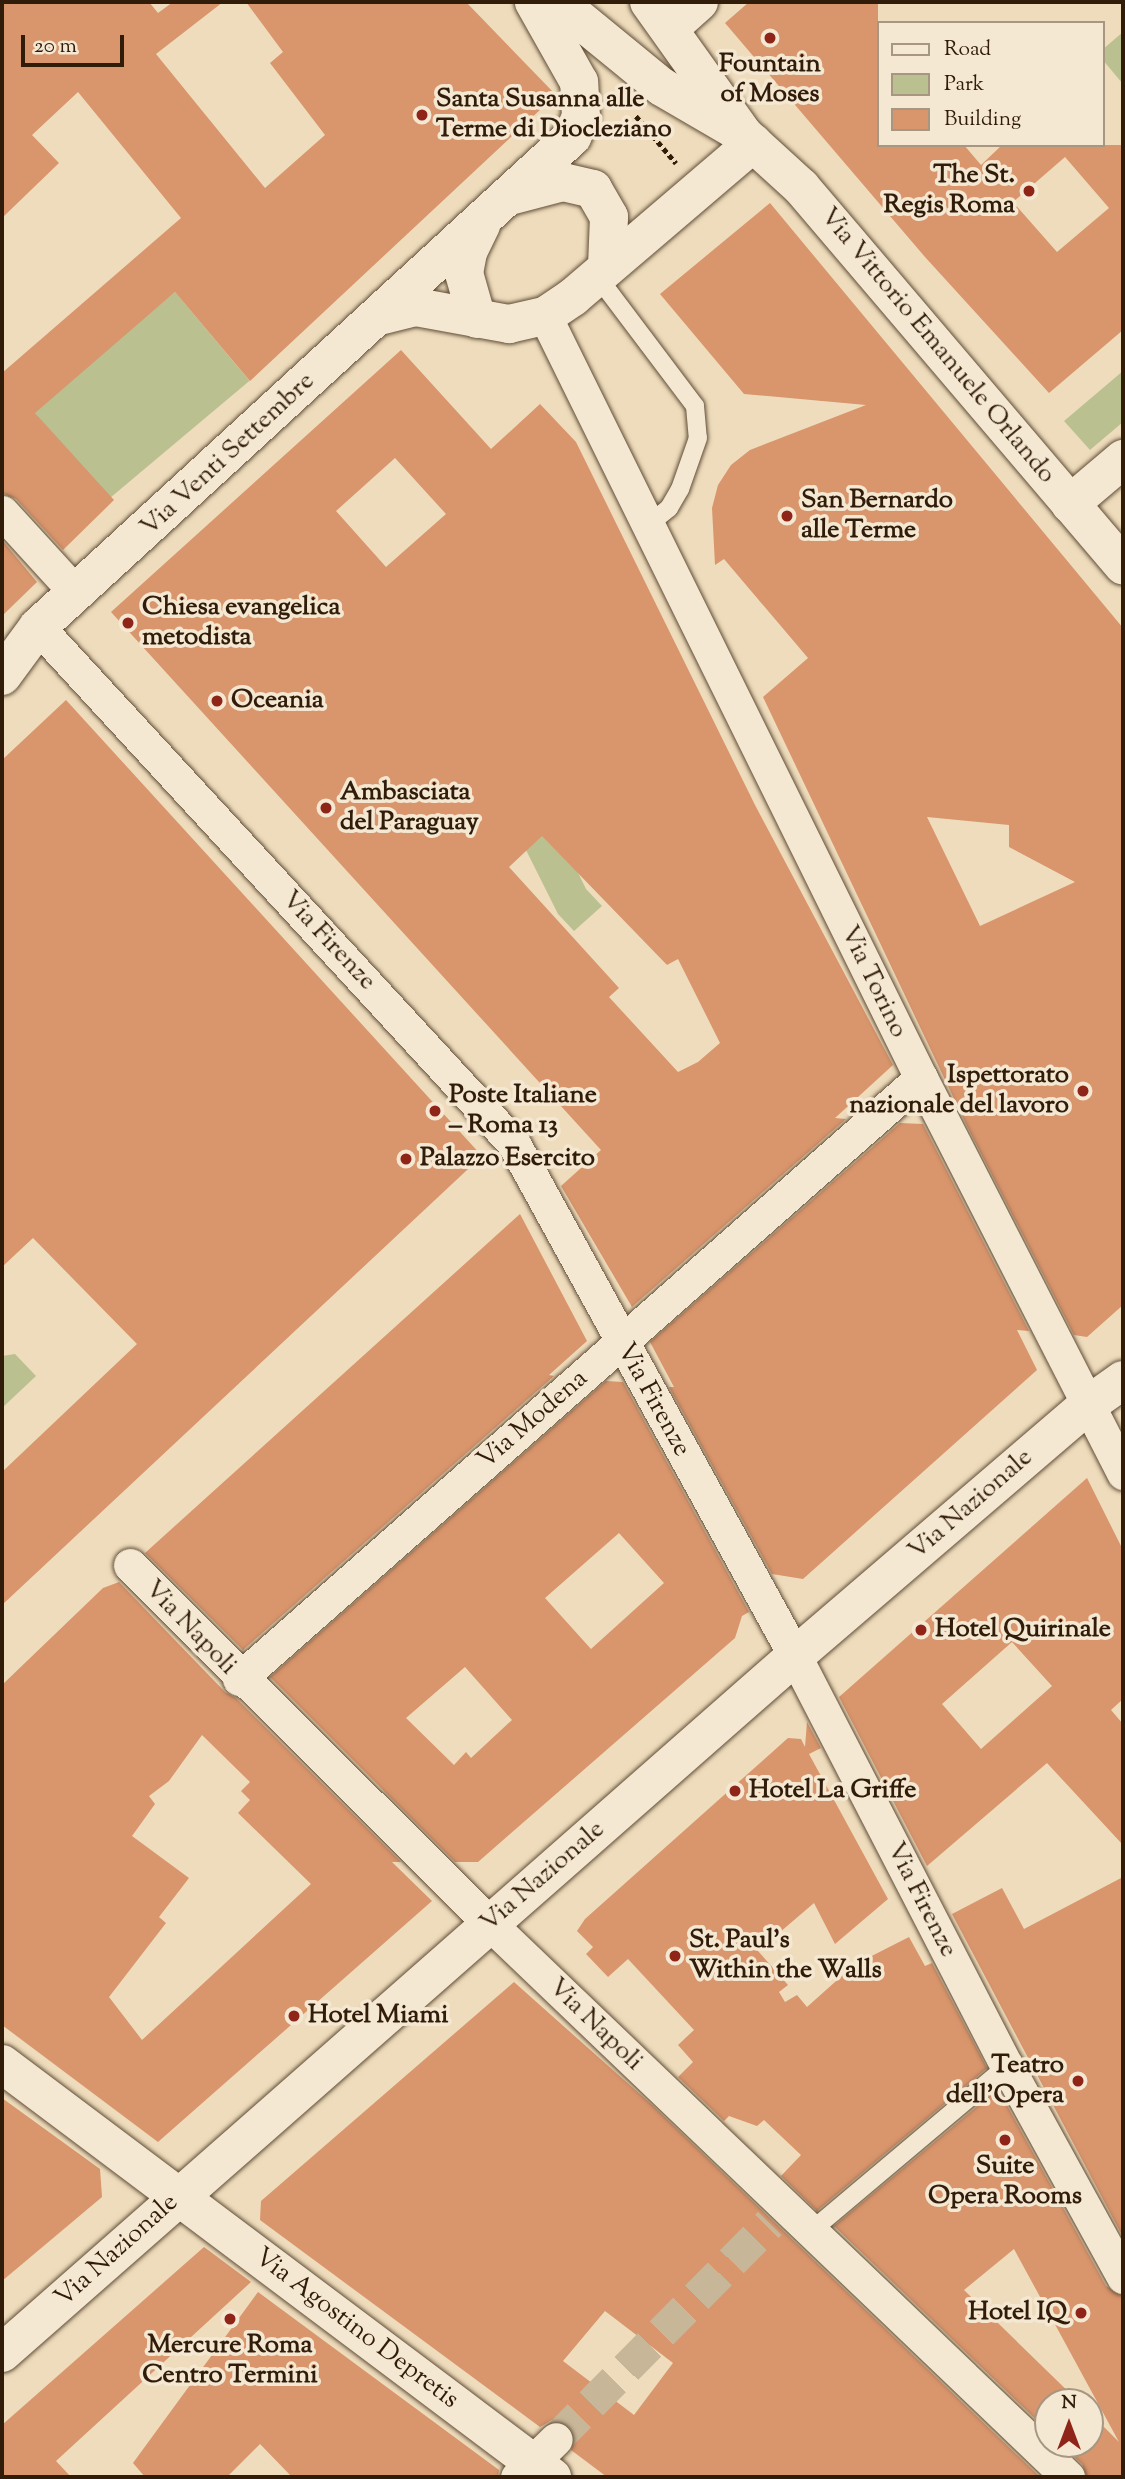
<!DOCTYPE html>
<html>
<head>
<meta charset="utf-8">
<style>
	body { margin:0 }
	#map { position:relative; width:1125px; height:2479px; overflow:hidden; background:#eedcbc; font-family:"Sorts Mill Goudy",serif }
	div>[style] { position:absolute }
	.green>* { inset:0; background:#bac08f; transform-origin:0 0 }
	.building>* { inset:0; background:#d9956c }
	.street-tunnel>* { height:33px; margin-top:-16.5px; transform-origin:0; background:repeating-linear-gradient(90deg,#c8b698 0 33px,transparent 0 50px) }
	.path>* { height:4.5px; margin-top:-2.25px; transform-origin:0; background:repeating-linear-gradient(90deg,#301c09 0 5px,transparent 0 8.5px) }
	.roads { filter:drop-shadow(0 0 2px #604c36) drop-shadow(0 0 2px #604c36) }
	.lane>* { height:18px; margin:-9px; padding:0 9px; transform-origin:9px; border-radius:9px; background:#f4e8d3 }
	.street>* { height:33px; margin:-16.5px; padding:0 16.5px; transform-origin:16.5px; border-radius:16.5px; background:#f4e8d3 }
	.secondary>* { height:38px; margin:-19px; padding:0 19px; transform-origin:19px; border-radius:19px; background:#f4e8d3 }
	.dots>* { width:19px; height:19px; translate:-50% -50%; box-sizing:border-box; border:4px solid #f4e8d3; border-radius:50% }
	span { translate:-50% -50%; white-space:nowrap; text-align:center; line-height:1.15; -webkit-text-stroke:7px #f4e8d3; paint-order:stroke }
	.poi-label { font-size:26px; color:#301c09; font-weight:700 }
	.left { translate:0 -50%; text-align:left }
	.right { translate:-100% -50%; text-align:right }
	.street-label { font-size:26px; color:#301c09 }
	.frame { position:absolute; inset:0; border:4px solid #301c09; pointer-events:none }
	.legend { position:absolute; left:877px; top:21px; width:228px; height:126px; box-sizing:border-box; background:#f4e8d3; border:2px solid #a69682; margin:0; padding:9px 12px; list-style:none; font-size:21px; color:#301c09 }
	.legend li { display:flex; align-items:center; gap:14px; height:35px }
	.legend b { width:35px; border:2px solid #a69682 }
	.north { position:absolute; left:1034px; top:2388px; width:70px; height:70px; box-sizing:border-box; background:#f4e8d3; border:2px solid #a69682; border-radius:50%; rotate:0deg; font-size:19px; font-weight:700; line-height:28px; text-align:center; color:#301c09 }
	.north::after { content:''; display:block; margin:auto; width:24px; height:32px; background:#8f2418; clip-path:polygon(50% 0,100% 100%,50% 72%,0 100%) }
	.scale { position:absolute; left:21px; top:35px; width:103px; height:32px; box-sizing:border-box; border:4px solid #301c09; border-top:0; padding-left:9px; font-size:21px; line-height:24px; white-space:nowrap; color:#301c09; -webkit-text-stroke:5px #f4e8d3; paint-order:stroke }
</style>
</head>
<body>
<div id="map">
	<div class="green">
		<i style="clip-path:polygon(1123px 32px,1123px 84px,1102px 59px,1102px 50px)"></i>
		<i style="left:175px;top:292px;width:116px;height:185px;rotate:50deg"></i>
		<i style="clip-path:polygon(1123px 371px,1123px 422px,1090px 450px,1064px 421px)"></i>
		<i style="clip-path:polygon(552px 820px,586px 889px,602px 906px,574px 931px,558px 914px,519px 836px)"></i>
		<i style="clip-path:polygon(15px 1354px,36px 1376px,2px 1408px,2px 1356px)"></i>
	</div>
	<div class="building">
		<i style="clip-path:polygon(2px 2px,149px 2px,158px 13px,173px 2px,223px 2px,156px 54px,265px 188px,325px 135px,270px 63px,283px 52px,246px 2px,466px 2px,556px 95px,250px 381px,175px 292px,35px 413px,114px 500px,63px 550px,16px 499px,2px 493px,2px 373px,181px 218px,78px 92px,32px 135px,59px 163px,2px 218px)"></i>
		<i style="clip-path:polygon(evenodd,749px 2px,878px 2px,878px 145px,964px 145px,981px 165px,1002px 145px,1123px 145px,1123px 330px,1049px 393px,925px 257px,725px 23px,749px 2px,1065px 157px,1109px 208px,1057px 252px,1013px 202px,1065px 157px)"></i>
		<i style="clip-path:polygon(evenodd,770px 203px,1123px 628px,1123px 1305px,1087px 1337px,1074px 1335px,968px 1128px,763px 697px,808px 658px,724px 559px,715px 565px,712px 508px,718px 485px,731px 465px,750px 450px,866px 405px,744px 394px,660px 294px,770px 203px,927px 817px,1009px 825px,1009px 847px,1075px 882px,980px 926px,927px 817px)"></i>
		<i style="clip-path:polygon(evenodd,401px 350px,491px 449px,540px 404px,576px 442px,755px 805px,893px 1065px,835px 1118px,846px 1119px,632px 1307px,561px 1186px,601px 1150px,111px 612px,401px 350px,395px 458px,446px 514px,386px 567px,336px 511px,395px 458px,401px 350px,542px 836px,667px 965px,678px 959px,720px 1043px,698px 1062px,678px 1072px,609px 997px,619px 988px,509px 867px,542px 836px)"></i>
		<i style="clip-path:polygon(2px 540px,37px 582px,2px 616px)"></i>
		<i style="clip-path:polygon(66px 700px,482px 1156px,2px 1605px,2px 1472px,137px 1344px,33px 1238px,2px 1267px,2px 760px)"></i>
		<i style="clip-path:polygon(900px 1123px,923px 1124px,1029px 1331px,1017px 1330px,1037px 1370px,803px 1579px,772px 1574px,669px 1387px,674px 1387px,650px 1342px)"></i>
		<i style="clip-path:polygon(520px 1214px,587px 1341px,549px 1375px,554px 1376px,243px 1650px,145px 1553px)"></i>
		<i style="clip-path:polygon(evenodd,606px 1381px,623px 1382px,749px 1612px,742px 1616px,735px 1638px,478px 1862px,455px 1862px,270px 1677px,606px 1381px,619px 1533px,664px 1583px,591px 1649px,545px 1598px,619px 1533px,606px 1381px,465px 1667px,512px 1720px,471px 1758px,466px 1752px,454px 1765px,406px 1718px,465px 1667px)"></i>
		<i style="clip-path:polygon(evenodd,1087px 1478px,1123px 1550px,1123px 1699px,1111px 1710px,1123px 1724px,1123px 1845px,1047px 1763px,927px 1866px,839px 1697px,1087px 1478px,1012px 1642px,1052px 1686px,981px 1749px,942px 1704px,1012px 1642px)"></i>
		<i style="clip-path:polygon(evenodd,119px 1582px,225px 1692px,236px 1698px,401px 1862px,392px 1862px,432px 1901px,158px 2142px,2px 2025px,2px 1685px,103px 1588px,119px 1582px,202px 1735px,250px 1782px,241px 1791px,250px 1800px,238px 1813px,311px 1884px,142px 2040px,109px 1997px,166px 1923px,159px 1917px,189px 1878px,132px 1836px,155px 1804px,149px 1796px,169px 1781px,202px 1735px)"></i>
		<i style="clip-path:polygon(807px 1722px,821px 1748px,809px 1754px,888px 1899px,835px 1944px,814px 1903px,758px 1951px,788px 1985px,779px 1992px,785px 2002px,797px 1995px,807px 2007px,854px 1965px,909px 1937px,925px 1966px,932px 1963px,987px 2068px,817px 2211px,781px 2176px,801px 2155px,764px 2120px,757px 2126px,729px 2116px,724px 2121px,678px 2077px,693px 2062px,678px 2045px,694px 2030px,628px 1959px,608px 1977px,586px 1954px,593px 1947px,577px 1931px,585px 1919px,788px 1738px,801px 1739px,805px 1747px)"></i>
		<i style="clip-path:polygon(1123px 1877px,1123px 2237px,952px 1914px,1002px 1888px,1024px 1929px)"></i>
		<i style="clip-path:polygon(evenodd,514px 1982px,651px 2104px,1040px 2477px,607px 2477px,571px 2450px,575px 2435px,569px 2425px,552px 2420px,540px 2427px,260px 2220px,261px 2201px,514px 1982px,605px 2311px,673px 2363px,634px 2415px,563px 2361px,605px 2311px)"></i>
		<i style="clip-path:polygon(998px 2089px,1106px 2286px,1123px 2296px,1123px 2477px,1087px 2477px,1082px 2464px,1061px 2444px,1090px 2444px,1090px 2413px,1119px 2442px,1014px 2249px,964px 2290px,1079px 2402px,1048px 2402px,1048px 2431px,834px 2226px)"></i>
		<i style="clip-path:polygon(2px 2098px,100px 2169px,102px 2197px,2px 2281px)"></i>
		<i style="clip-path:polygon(204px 2247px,251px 2282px,56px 2461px,71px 2477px,2px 2477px,2px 2425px)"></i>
		<i style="clip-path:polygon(258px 2292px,499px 2470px,498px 2477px,292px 2477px,260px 2444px,227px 2477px,145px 2477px,133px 2463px)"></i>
	</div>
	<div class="street-tunnel">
		<i style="left:556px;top:2439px;width:304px;rotate:-45.3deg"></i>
	</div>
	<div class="path">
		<i style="left:636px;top:116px;width:62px;rotate:49.6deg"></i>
	</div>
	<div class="roads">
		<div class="lane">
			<i style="left:597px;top:276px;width:163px;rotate:53deg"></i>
			<i style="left:695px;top:406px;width:32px;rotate:85deg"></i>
			<i style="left:698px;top:438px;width:54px;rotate:109.4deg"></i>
			<i style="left:680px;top:489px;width:22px;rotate:120deg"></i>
			<i style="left:669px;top:508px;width:26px;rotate:141deg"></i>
			<i style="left:811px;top:2231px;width:256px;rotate:-40.1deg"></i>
		</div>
		<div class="street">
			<i style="left:545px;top:316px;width:850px;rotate:63.74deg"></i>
			<i style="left:921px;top:1078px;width:444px;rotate:62.9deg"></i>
			<i style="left:2px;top:512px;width:110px;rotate:47.6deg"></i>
			<i style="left:38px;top:627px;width:703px;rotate:47.36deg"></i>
			<i style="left:514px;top:1144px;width:584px;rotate:61.24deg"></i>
			<i style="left:795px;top:1656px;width:462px;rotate:62.7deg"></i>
			<i style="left:1007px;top:2066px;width:241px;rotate:61.2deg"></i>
			<i style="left:130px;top:1565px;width:508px;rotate:44.92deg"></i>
			<i style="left:490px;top:1924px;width:800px;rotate:43.73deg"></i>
			<i style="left:239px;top:1679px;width:909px;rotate:-41.39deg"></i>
			<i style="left:517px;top:2477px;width:54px;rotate:-44.3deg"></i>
		</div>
		<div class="secondary">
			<i style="left:558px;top:2px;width:134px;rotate:39.3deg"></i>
			<i style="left:662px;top:87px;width:95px;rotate:30.3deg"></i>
			<i style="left:744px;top:135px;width:77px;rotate:42.4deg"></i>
			<i style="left:801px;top:187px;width:497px;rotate:49.6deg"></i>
			<i style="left:649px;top:2px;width:158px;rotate:54.5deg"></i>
			<i style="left:670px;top:28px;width:39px;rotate:-42deg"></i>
			<i style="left:513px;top:195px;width:52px;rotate:-14.6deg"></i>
			<i style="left:563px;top:182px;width:31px;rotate:13deg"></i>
			<i style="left:593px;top:189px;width:32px;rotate:60deg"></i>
			<i style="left:609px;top:217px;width:50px;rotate:92.3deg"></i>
			<i style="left:379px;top:316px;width:38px;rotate:-14deg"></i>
			<i style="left:416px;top:307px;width:95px;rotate:10.4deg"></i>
			<i style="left:509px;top:324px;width:37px;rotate:-13deg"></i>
			<i style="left:545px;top:316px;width:34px;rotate:-34deg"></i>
			<i style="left:573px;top:297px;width:237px;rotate:-40.5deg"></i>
			<i style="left:477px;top:319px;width:48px;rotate:-105.8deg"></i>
			<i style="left:464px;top:273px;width:21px;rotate:-79deg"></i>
			<i style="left:468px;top:252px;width:30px;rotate:-64deg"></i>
			<i style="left:1070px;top:504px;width:70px;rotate:-40.3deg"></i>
			<i style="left:2px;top:676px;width:61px;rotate:-53.7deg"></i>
			<i style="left:38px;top:627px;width:725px;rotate:-42.54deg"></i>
			<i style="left:572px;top:137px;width:22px;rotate:-66deg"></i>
			<i style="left:581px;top:117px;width:35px;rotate:-93deg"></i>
			<i style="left:579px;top:82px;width:92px;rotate:-119.4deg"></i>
			<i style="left:2px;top:2064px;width:688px;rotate:36.9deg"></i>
			<i style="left:2px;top:2353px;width:1056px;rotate:-41.31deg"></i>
			<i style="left:795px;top:1656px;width:386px;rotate:-40.6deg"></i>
			<i style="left:1088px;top:1405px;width:43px;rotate:-35.5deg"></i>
		</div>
	</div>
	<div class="dots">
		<i style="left:770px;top:38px;background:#8f2418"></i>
		<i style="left:422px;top:115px;background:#8f2418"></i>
		<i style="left:1029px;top:191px;background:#8f2418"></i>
		<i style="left:787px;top:516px;background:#8f2418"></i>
		<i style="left:128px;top:623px;background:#8f2418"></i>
		<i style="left:217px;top:701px;background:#8f2418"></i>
		<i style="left:326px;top:808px;background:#8f2418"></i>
		<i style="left:1083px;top:1091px;background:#8f2418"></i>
		<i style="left:435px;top:1111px;background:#8f2418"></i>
		<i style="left:406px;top:1159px;background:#8f2418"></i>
		<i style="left:921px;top:1630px;background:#8f2418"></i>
		<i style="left:735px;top:1791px;background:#8f2418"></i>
		<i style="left:675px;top:1956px;background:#8f2418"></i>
		<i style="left:294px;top:2016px;background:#8f2418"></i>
		<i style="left:1078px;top:2081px;background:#8f2418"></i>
		<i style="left:1005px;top:2140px;background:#8f2418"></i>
		<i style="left:1081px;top:2313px;background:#8f2418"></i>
		<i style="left:230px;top:2319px;background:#8f2418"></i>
	</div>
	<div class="poi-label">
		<span style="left:770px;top:80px">Fountain<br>of Moses</span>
		<span class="left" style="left:436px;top:115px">Santa Susanna alle<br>Terme di Diocleziano</span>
		<span class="right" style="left:1015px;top:191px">The St.<br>Regis Roma</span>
		<span class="left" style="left:801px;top:516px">San Bernardo<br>alle Terme</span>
		<span class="left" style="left:142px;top:623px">Chiesa evangelica<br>metodista</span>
		<span class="left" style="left:231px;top:701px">Oceania</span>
		<span class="left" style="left:340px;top:808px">Ambasciata<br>del Paraguay</span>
		<span class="right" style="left:1069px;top:1091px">Ispettorato<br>nazionale del lavoro</span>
		<span class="left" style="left:449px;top:1111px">Poste Italiane<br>– Roma 13</span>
		<span class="left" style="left:420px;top:1159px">Palazzo Esercito</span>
		<span class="left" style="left:935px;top:1630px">Hotel Quirinale</span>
		<span class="left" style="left:749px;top:1791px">Hotel La Griffe</span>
		<span class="left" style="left:689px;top:1956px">St. Paul's<br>Within the Walls</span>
		<span class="left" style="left:308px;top:2016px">Hotel Miami</span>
		<span class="right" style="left:1064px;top:2081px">Teatro<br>dell'Opera</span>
		<span style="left:1005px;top:2182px">Suite<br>Opera Rooms</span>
		<span class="right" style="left:1067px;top:2313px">Hotel IQ</span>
		<span style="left:230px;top:2361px">Mercure Roma<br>Centro Termini</span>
	</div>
	<div class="street-label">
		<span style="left:937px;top:346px;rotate:50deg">Via Vittorio Emanuele Orlando</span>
		<span style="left:228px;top:455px;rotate:-43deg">Via Venti Settembre</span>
		<span style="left:328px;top:941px;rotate:47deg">Via Firenze</span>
		<span style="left:873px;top:982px;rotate:64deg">Via Torino</span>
		<span style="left:653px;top:1400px;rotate:61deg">Via Firenze</span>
		<span style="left:533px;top:1420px;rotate:-41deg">Via Modena</span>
		<span style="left:971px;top:1505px;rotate:-41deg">Via Nazionale</span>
		<span style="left:190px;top:1628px;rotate:46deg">Via Napoli</span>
		<span style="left:543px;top:1877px;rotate:-41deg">Via Nazionale</span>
		<span style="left:921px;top:1900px;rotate:63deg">Via Firenze</span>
		<span style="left:595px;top:2025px;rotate:44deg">Via Napoli</span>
		<span style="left:117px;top:2251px;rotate:-42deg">Via Nazionale</span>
		<span style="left:356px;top:2329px;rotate:37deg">Via Agostino Depretis</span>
	</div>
	<div class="frame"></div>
	<ul class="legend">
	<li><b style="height:9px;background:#f4e8d3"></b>Road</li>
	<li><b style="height:19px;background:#bac08f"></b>Park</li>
	<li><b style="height:19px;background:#d9956c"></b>Building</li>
	</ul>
	<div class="north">N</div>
	<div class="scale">20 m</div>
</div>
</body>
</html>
